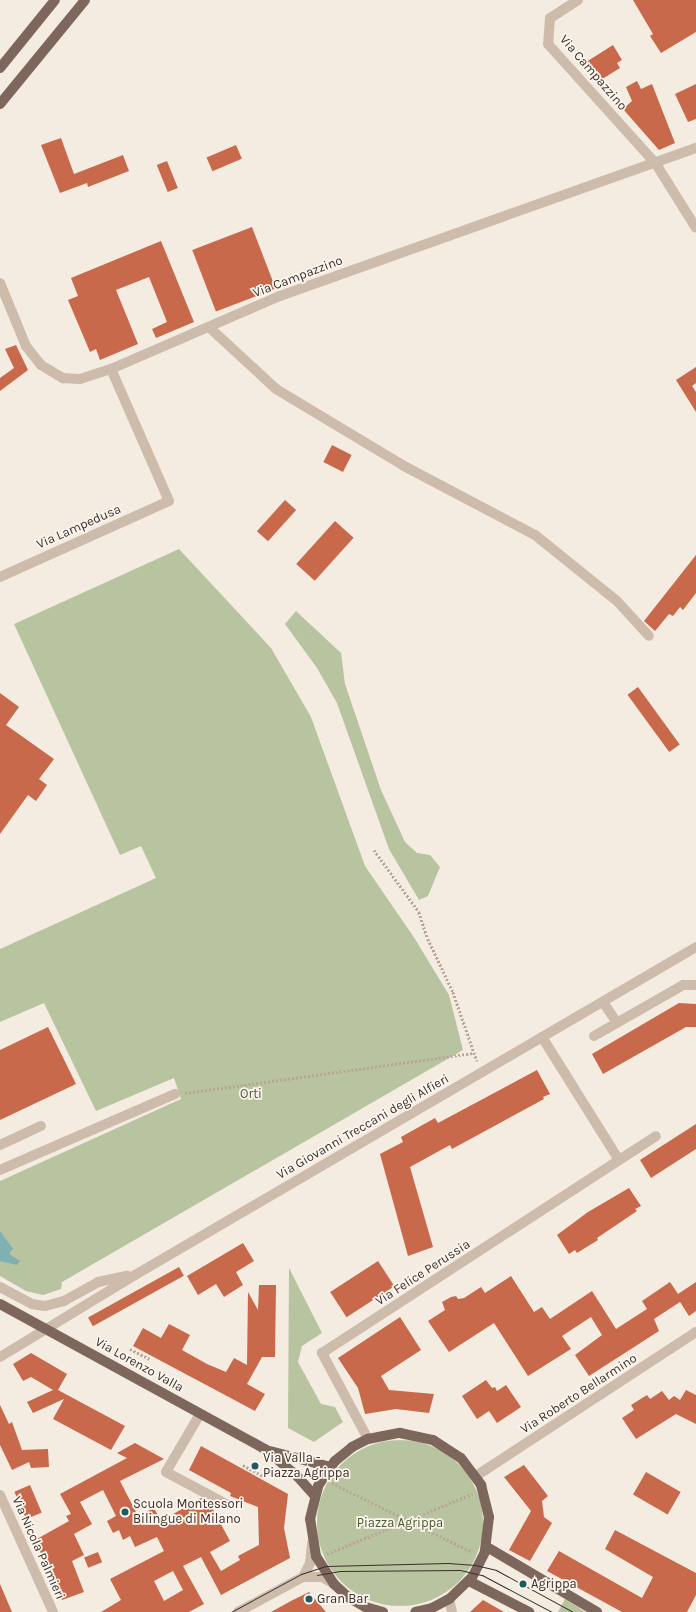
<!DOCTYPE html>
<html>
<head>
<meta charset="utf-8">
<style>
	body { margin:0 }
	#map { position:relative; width:696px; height:1612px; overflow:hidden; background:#f4ebe1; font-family:Karla,sans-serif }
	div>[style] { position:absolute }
	.green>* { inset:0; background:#b8c4a0 }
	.round { border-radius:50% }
	.water>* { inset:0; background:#7fb0b2 }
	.building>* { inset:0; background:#c8694b; transform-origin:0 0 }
	.path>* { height:2.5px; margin-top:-1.25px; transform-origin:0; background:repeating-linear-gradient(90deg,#b9a596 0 2px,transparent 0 4px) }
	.minor>* { height:10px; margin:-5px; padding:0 5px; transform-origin:5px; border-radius:5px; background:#cdbbac }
	.major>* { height:10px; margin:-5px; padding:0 5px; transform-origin:5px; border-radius:5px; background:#7d675c }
	.tram>* { height:1px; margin:-0.5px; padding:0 0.5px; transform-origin:0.5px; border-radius:0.5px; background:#3b302b }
	.dots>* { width:11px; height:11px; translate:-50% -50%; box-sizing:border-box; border:2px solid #fbf5ee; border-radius:50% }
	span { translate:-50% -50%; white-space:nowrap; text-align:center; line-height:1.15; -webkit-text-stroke:3.5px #fbf5ee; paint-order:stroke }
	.street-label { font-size:13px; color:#3b302b }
	.park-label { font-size:13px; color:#4a5a2e }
	.poi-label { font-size:13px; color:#3b302b }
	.left { translate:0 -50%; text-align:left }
</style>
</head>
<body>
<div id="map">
	<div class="green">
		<i style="clip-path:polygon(179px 549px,271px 648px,311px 717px,365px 866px,415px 939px,449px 995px,463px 1050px,62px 1282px,61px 1289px,43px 1295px,26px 1291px,0 1276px,0 1181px,181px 1099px,174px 1078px,96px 1111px,44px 1003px,0 1022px,0 949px,156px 878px,141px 846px,120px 855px,14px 624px)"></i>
		<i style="clip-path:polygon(296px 611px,341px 653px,345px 684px,381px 790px,405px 842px,417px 853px,430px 855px,440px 867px,428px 896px,419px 900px,389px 849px,337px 703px,317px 668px,285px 624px)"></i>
		<i style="clip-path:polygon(289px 1268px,322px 1333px,302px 1346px,298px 1362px,321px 1404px,335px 1407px,343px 1422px,314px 1442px,288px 1428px)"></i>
		<i class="round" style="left:317px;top:1440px;width:166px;height:166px"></i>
		<i style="clip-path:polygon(565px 1599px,578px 1607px,585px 1612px,558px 1612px)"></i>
	</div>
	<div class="water">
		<i style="clip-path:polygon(0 1231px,13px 1249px,9px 1254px,20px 1261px,17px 1265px,0 1261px)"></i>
	</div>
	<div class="building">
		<i style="clip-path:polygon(633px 0,696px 0,696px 32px,661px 53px,650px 36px,653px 34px)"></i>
		<i style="clip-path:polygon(613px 45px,622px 60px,617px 63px,620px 68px,599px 81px,583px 64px)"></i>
		<i style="clip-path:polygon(637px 81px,641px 89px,652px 84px,675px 143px,659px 150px,623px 109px,632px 101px,626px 87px)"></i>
		<i style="clip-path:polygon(696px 84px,696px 119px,688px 122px,675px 94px)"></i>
		<i style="clip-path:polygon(61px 138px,74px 174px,123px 155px,129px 171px,88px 187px,87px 183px,60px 193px,41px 145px)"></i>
		<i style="left:236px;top:145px;width:15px;height:32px;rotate:67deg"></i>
		<i style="left:167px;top:161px;width:29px;height:11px;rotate:68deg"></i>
		<i style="left:252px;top:227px;width:66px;height:64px;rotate:69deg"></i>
		<i style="clip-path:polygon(161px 241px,194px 322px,156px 338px,152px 329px,167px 322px,149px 277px,116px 290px,138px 344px,100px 360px,96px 349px,90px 352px,68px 300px,78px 296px,71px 278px)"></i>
		<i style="clip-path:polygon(16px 345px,28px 370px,0 391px,0 378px,14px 368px,5px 349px)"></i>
		<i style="clip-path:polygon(696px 367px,696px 383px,692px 386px,696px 392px,696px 412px,676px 380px)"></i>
		<i style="left:332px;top:445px;width:22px;height:19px;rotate:27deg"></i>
		<i style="left:285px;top:500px;width:15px;height:42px;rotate:42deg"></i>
		<i style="left:335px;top:521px;width:25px;height:58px;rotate:42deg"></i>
		<i style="clip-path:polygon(696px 555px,696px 593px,683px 610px,680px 607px,673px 616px,669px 614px,655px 631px,644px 621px)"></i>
		<i style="left:638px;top:687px;width:71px;height:13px;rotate:54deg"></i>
		<i style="clip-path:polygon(0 693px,19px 707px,6px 725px,54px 759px,39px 779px,47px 785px,36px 801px,28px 795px,0 834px)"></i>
		<i style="clip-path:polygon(679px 1003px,696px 1004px,696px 1027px,686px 1027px,603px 1074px,592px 1054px)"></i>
		<i style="clip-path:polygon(48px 1027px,76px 1084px,0 1120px,0 1050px)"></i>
		<i style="clip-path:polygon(537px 1070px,550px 1094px,543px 1097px,544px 1099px,452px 1149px,450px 1145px,410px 1167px,433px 1247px,408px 1256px,380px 1154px,403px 1142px,401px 1137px,435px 1118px,438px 1123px)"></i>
		<i style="clip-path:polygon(696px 1124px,696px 1149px,651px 1178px,640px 1160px)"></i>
		<i style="clip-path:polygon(629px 1188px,641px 1206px,635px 1209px,637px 1211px,597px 1238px,598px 1240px,577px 1253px,575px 1250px,569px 1254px,557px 1235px,588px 1212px)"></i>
		<i style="clip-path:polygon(243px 1243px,254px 1261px,236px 1272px,243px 1285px,224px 1297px,216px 1284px,198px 1295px,187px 1276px)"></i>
		<i style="left:378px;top:1261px;width:30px;height:57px;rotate:57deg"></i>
		<i style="left:179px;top:1267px;width:10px;height:104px;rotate:61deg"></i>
		<i style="clip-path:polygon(511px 1276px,534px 1312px,542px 1307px,550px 1319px,592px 1291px,616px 1329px,647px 1309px,642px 1301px,670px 1282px,678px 1294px,696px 1282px,696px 1311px,689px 1316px,680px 1302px,654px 1319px,659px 1331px,589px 1376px,575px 1355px,602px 1335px,591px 1317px,562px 1336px,571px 1349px,528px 1376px,494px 1323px,449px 1352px,428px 1321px,445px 1310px,442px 1302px,451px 1297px,456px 1296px,458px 1299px,464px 1298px,481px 1287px,485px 1293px)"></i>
		<i style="clip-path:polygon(259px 1285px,276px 1285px,275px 1357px,262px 1357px,247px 1384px,265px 1394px,255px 1411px,133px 1346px,143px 1328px,161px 1338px,169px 1324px,190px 1335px,182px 1350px,207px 1364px,226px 1372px,234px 1358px,247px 1365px,248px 1292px,258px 1310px)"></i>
		<i style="clip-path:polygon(400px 1317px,421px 1350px,381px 1376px,389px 1390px,434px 1394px,429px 1413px,396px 1409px,365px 1414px,358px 1388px,338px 1358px)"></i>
		<i style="clip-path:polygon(31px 1353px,67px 1374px,58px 1390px,125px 1426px,111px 1450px,53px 1419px,64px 1399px,33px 1413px,27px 1402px,53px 1390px,31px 1377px,23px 1381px,13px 1364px)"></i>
		<i style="clip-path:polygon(486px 1380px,492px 1388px,495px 1387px,497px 1391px,506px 1385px,521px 1407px,497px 1423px,489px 1411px,477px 1419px,462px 1396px)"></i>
		<i style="clip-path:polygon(686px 1390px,696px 1395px,696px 1424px,676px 1414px,636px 1439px,622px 1418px,634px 1410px,631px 1405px,647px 1395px,650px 1399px,662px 1391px,669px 1400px,674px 1396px,680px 1400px)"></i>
		<i style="clip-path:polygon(0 1405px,9px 1424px,12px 1422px,22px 1450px,48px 1449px,49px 1467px,31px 1468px,29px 1462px,12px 1470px,0 1445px)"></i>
		<i style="clip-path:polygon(evenodd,135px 1443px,164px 1459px,120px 1481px,138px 1516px,154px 1508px,161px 1521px,201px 1498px,209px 1502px,230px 1541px,210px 1552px,221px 1571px,240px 1560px,238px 1556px,259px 1545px,258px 1507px,230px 1496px,231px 1493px,189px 1470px,201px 1446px,288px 1494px,284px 1528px,290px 1558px,221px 1595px,201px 1557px,183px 1566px,204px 1604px,189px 1612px,101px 1612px,121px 1600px,110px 1579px,164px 1551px,157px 1537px,135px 1547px,130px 1536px,123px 1540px,119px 1530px,113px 1533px,107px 1521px,116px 1516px,103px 1490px,80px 1502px,92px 1524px,74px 1534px,84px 1555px,72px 1561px,84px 1592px,62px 1600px,35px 1540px,69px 1521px,66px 1516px,71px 1514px,60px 1494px,127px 1458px,117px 1453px,135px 1443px,173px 1571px,183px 1590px,164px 1601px,154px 1581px,173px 1571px)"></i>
		<i style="clip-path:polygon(524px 1465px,548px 1496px,542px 1501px,544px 1517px,552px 1523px,530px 1561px,509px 1550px,531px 1511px,504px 1477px)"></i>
		<i style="left:646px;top:1472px;width:40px;height:26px;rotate:30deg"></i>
		<i style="left:30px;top:1485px;width:30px;height:17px;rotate:67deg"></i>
		<i style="clip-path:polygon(615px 1530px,696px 1573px,696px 1595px,687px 1612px,622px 1612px,547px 1571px,559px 1551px,642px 1598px,653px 1577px,605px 1549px)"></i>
		<i style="left:98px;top:1552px;width:11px;height:15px;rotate:68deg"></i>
		<i style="clip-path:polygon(0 1584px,12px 1612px,0 1612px)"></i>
		<i style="clip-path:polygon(309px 1592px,326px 1612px,271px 1612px,291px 1601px)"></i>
		<i style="clip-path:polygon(483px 1600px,504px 1612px,470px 1612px)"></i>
	</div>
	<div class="path">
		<i style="left:374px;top:850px;width:77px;rotate:54deg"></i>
		<i style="left:419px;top:912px;width:28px;rotate:72deg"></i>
		<i style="left:428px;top:939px;width:59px;rotate:64.7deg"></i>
		<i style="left:453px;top:992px;width:73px;rotate:70.8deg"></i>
		<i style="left:185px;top:1093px;width:292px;rotate:-7.9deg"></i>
		<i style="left:130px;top:1349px;width:22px;rotate:27deg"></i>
		<i style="left:243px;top:1465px;width:25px;rotate:29deg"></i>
		<i style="left:332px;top:1483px;width:156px;rotate:26.2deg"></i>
		<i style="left:327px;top:1554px;width:157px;rotate:-22.5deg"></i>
	</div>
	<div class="minor">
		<i style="left:578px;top:0;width:33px;rotate:147deg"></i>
		<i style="left:550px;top:18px;width:26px;rotate:94deg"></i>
		<i style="left:548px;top:44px;width:161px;rotate:48deg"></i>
		<i style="left:656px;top:164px;width:75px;rotate:58deg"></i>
		<i style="left:0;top:283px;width:68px;rotate:67.6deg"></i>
		<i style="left:26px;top:346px;width:24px;rotate:52deg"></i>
		<i style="left:41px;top:365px;width:26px;rotate:31deg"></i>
		<i style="left:63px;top:378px;width:17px;rotate:3deg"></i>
		<i style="left:80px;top:379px;width:33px;rotate:-18deg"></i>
		<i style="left:111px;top:369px;width:184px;rotate:-23.4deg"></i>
		<i style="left:280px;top:296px;width:442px;rotate:-19.6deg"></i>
		<i style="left:210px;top:328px;width:90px;rotate:42.7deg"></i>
		<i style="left:276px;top:389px;width:149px;rotate:31deg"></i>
		<i style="left:404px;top:466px;width:148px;rotate:27.8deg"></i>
		<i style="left:535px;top:535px;width:105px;rotate:38.8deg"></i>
		<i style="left:617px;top:601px;width:47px;rotate:47.6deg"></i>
		<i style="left:0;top:577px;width:185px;rotate:-24.2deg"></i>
		<i style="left:169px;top:501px;width:144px;rotate:-113.7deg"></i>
		<i style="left:603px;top:1002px;width:25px;rotate:56deg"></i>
		<i style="left:594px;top:1036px;width:103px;rotate:-29.8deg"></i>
		<i style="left:683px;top:985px;width:13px"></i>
		<i style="left:542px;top:1037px;width:145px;rotate:58deg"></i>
		<i style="left:0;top:1145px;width:45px;rotate:-24.9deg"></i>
		<i style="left:0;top:1170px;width:191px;rotate:-23.5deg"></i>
		<i style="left:0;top:1287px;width:36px;rotate:28deg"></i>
		<i style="left:32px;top:1304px;width:13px;rotate:9deg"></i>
		<i style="left:45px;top:1306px;width:20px;rotate:-15deg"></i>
		<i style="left:64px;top:1301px;width:39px;rotate:-29deg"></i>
		<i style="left:98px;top:1282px;width:30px;rotate:-12deg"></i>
		<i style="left:0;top:1357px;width:158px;rotate:-31.3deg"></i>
		<i style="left:135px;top:1275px;width:650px;rotate:-30.31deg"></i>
		<i style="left:200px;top:1414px;width:67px;rotate:120.4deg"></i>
		<i style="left:166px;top:1472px;width:68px;rotate:28.1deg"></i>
		<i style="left:368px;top:1439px;width:98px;rotate:-118.1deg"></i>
		<i style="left:322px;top:1353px;width:398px;rotate:-33deg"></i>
		<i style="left:476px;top:1476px;width:263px;rotate:-33.2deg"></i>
		<i style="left:0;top:1495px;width:128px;rotate:65.6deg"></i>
		<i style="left:303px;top:1577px;width:16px;rotate:-63deg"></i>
		<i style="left:310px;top:1563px;width:20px;rotate:-84deg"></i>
		<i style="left:449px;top:1599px;width:13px;rotate:77deg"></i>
		<i style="left:238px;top:1612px;width:74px;rotate:-28.3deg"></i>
		<i style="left:303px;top:1577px;width:19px"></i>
		<i style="left:322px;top:1577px;width:14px;rotate:30deg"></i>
	</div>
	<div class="major">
		<i style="left:0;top:68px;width:87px;rotate:-51deg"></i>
		<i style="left:0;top:104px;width:134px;rotate:-50.7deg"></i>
		<i style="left:0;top:1304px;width:302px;rotate:28.7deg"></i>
		<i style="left:265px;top:1449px;width:42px;rotate:40.2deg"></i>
		<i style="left:297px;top:1476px;width:25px;rotate:48deg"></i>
		<i style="left:270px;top:1451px;width:62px;rotate:14.9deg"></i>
		<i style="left:487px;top:1547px;width:128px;rotate:30.6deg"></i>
		<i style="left:469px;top:1581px;width:68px;rotate:27.3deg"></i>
		<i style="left:383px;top:1612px;width:19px;rotate:-164deg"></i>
		<i style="left:365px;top:1607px;width:20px;rotate:-150deg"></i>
		<i style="left:348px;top:1597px;width:19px;rotate:-137deg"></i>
		<i style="left:334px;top:1584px;width:33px;rotate:-123deg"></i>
		<i style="left:316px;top:1556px;width:37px;rotate:-99deg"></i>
		<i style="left:310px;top:1519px;width:34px;rotate:-76deg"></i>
		<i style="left:318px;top:1486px;width:30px;rotate:-56deg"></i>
		<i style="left:335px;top:1461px;width:22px;rotate:-39deg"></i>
		<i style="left:352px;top:1447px;width:18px;rotate:-27deg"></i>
		<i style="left:368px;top:1439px;width:33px;rotate:-11deg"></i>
		<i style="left:400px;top:1433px;width:34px;rotate:12deg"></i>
		<i style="left:433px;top:1440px;width:33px;rotate:33deg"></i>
		<i style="left:461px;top:1458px;width:34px;rotate:53deg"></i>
		<i style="left:481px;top:1485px;width:33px;rotate:76deg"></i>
		<i style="left:489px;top:1517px;width:35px;rotate:97deg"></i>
		<i style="left:485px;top:1552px;width:28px;rotate:117deg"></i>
		<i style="left:472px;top:1577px;width:32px;rotate:136deg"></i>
		<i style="left:449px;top:1599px;width:19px;rotate:152deg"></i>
		<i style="left:432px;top:1608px;width:17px;rotate:167deg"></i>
	</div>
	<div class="tram">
		<i style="left:317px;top:1575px;width:23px;rotate:-10deg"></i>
		<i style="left:340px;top:1571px;width:120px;rotate:-0.5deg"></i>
		<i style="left:460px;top:1570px;width:23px;rotate:13deg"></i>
		<i style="left:482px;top:1575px;width:79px;rotate:27.9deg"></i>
		<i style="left:231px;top:1612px;width:80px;rotate:-28.5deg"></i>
		<i style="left:301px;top:1574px;width:26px;rotate:-18deg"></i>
		<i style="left:326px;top:1566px;width:122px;rotate:-1.4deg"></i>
		<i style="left:448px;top:1563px;width:27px;rotate:4deg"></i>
		<i style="left:475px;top:1565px;width:22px;rotate:13deg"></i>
		<i style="left:496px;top:1570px;width:88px;rotate:28.6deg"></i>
	</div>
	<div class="dots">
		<i style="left:255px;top:1466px;background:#1f5a5e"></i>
		<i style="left:125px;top:1512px;background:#1f5a5e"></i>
		<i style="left:523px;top:1584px;background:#1f5a5e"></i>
		<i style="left:309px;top:1599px;background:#1f5a5e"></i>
	</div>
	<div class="street-label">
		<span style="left:593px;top:73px;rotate:49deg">Via Campazzino</span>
		<span style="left:298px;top:277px;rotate:-21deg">Via Campazzino</span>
		<span style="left:79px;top:527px;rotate:-24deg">Via Lampedusa</span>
		<span style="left:363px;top:1127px;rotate:-30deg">Via Giovanni Treccani degli Alfieri</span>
		<span style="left:423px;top:1273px;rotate:-33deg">Via Felice Perussia</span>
		<span style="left:139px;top:1365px;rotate:29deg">Via Lorenzo Valla</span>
		<span style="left:579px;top:1394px;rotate:-33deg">Via Roberto Bellarmino</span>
		<span style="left:38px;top:1548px;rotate:66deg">Via Nicola Palmieri</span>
	</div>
	<div class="park-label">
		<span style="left:251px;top:1094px">Orti</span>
		<span style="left:400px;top:1523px">Piazza Agrippa</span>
	</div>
	<div class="poi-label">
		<span class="left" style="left:263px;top:1466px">Via Valla -<br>Piazza Agrippa</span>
		<span class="left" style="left:133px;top:1512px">Scuola Montessori<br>Bilingue di Milano</span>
		<span class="left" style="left:531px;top:1584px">Agrippa</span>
		<span class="left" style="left:317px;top:1599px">Gran Bar</span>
	</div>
</div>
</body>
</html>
